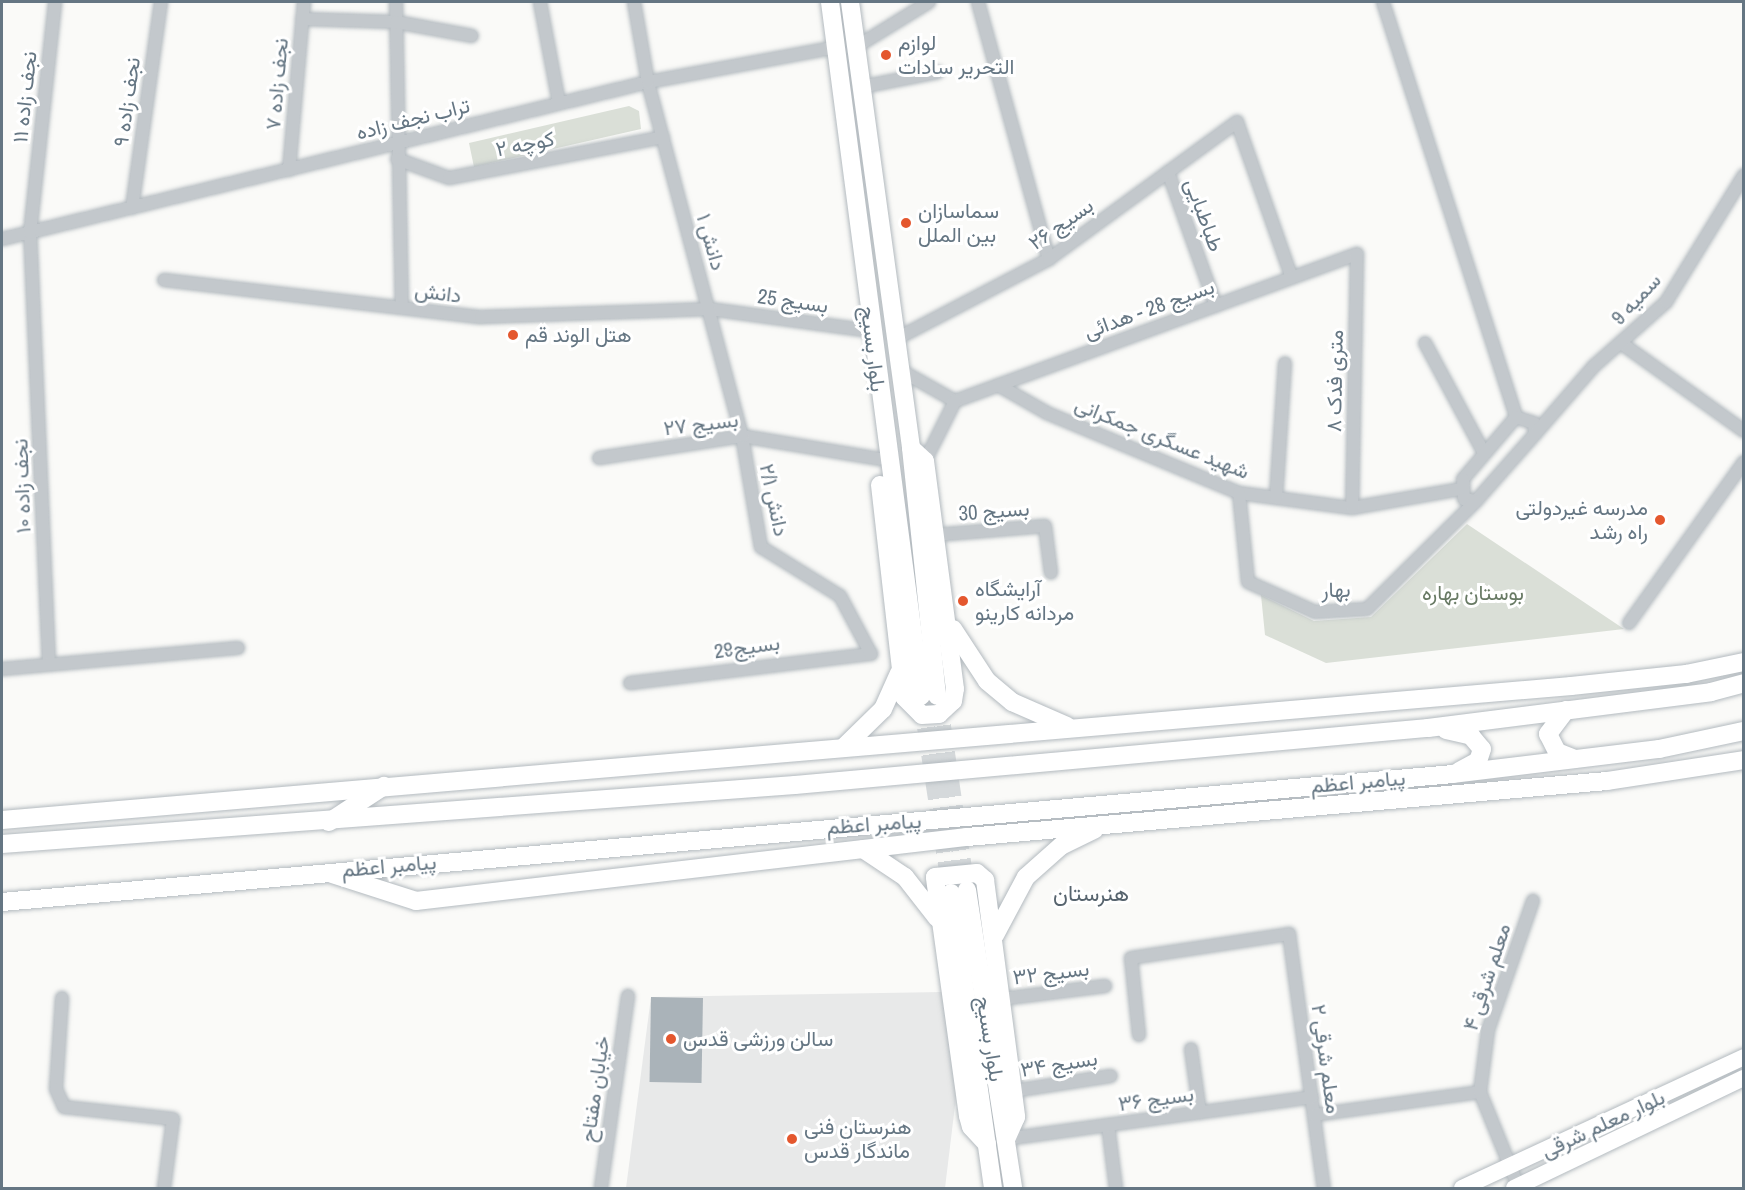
<!DOCTYPE html>
<html>
<head>
<meta charset="utf-8">
<style>
	body { margin:0 }
	#map { position:relative; width:1745px; height:1190px; overflow:hidden; background:#fafaf8; font-family:"Archivo Narrow",Vazirmatn,sans-serif }
	div>[style] { position:absolute }
	.built>* { inset:0; background:#e8e9e9 }
	.green>* { inset:0; background:#dadfd7 }
	.building>* { inset:0; background:#aab3b9; transform-origin:0 0 }
	.primary-tunnel>* { height:18px; margin-top:-9px; transform-origin:0; background:repeating-linear-gradient(90deg,#d5d9db 0 18px,transparent 0 27px) }
	.roads { filter:drop-shadow(0 0 2px #b3babf) drop-shadow(0 0 2px #b3babf) }
	.minor>* { height:12px; margin:-6px; padding:0 6px; transform-origin:6px; border-radius:6px; background:#c3c8cc }
	.secondary>* { height:16px; margin:-8px; padding:0 8px; transform-origin:8px; border-radius:8px; background:#fff }
	.primary>* { height:18px; margin:-9px; padding:0 9px; transform-origin:9px; border-radius:9px; background:#fff }
	.dots>* { width:16px; height:16px; translate:-50% -50%; box-sizing:border-box; border:3px solid #fff; border-radius:50% }
	span { translate:-50% -50%; white-space:nowrap; text-align:center; line-height:1.15; -webkit-text-stroke:6px #fff; paint-order:stroke }
	.poi-label { font-size:21px; color:#657683 }
	.left { translate:0 -50%; text-align:left }
	.right { translate:-100% -50%; text-align:right }
	.street-label { font-size:21px; color:#657683 }
	.park-label { font-size:21px; color:#687a64 }
	.neighbourhood-label { font-size:22px; color:#57646e }
	.frame { position:absolute; inset:0; border:3px solid #657683; pointer-events:none }
</style>
</head>
<body>
<div id="map">
	<div class="built">
		<i style="clip-path:polygon(942px 992px,957px 1089px,945px 1188px,626px 1188px,651px 997px)"></i>
	</div>
	<div class="green">
		<i style="clip-path:polygon(629px 106px,639px 111px,641px 129px,474px 167px,469px 143px)"></i>
		<i style="clip-path:polygon(1467px 524px,1624px 629px,1326px 663px,1265px 635px,1261px 595px,1314px 621px,1371px 617px)"></i>
	</div>
	<div class="building">
		<i style="left:651px;top:997px;width:52px;height:85px;rotate:1deg"></i>
	</div>
	<div class="primary-tunnel">
		<i style="left:938px;top:699px;width:192px;rotate:81.6deg"></i>
		<i style="left:922px;top:701px;width:191px;rotate:81.3deg"></i>
	</div>
	<div class="roads">
		<div class="minor">
			<i style="left:396px;top:2px;width:306px;rotate:88.9deg"></i>
			<i style="left:540px;top:2px;width:103px;rotate:79.3deg"></i>
			<i style="left:978px;top:2px;width:267px;rotate:74.6deg"></i>
			<i style="left:1383px;top:2px;width:436px;rotate:72.2deg"></i>
			<i style="left:302px;top:19px;width:94px;rotate:1.8deg"></i>
			<i style="left:396px;top:22px;width:77px;rotate:10.4deg"></i>
			<i style="left:856px;top:47px;width:86px;rotate:-31.7deg"></i>
			<i style="left:861px;top:87px;width:78px;rotate:-11deg"></i>
			<i style="left:397px;top:159px;width:55px;rotate:20.1deg"></i>
			<i style="left:449px;top:178px;width:218px;rotate:-10.8deg"></i>
			<i style="left:289px;top:170px;width:169px;rotate:-84.9deg"></i>
			<i style="left:1168px;top:172px;width:142px;rotate:70.3deg"></i>
			<i style="left:132px;top:208px;width:208px;rotate:-82deg"></i>
			<i style="left:2px;top:239px;width:665px;rotate:-13.66deg"></i>
			<i style="left:648px;top:82px;width:191px;rotate:-10.5deg"></i>
			<i style="left:164px;top:280px;width:319px;rotate:6.7deg"></i>
			<i style="left:481px;top:317px;width:229px;rotate:-2deg"></i>
			<i style="left:710px;top:309px;width:162px;rotate:7.8deg"></i>
			<i style="left:896px;top:339px;width:173px;rotate:-27.6deg"></i>
			<i style="left:1049px;top:259px;width:233px;rotate:-36.1deg"></i>
			<i style="left:1237px;top:122px;width:165px;rotate:70.6deg"></i>
			<i style="left:1425px;top:343px;width:125px;rotate:61.8deg"></i>
			<i style="left:1621px;top:343px;width:151px;rotate:35.6deg"></i>
			<i style="left:900px;top:370px;width:63px;rotate:29.4deg"></i>
			<i style="left:998px;top:385px;width:56px;rotate:29.7deg"></i>
			<i style="left:1047px;top:413px;width:208px;rotate:22.6deg"></i>
			<i style="left:1239px;top:493px;width:114px;rotate:7.6deg"></i>
			<i style="left:1352px;top:508px;width:111px;rotate:-9.9deg"></i>
			<i style="left:955px;top:401px;width:428px;rotate:-20.1deg"></i>
			<i style="left:1357px;top:254px;width:254px;rotate:91.1deg"></i>
			<i style="left:1535px;top:434px;width:11px;rotate:-95deg"></i>
			<i style="left:1534px;top:423px;width:19px;rotate:-162deg"></i>
			<i style="left:1516px;top:417px;width:82px;rotate:130.5deg"></i>
			<i style="left:1463px;top:479px;width:20px;rotate:87deg"></i>
			<i style="left:1464px;top:499px;width:12px;rotate:9deg"></i>
			<i style="left:1476px;top:501px;width:89px;rotate:-48.6deg"></i>
			<i style="left:1535px;top:434px;width:90px;rotate:-49.1deg"></i>
			<i style="left:1594px;top:366px;width:96px;rotate:-41.6deg"></i>
			<i style="left:1666px;top:302px;width:149px;rotate:-58.4deg"></i>
			<i style="left:599px;top:458px;width:145px;rotate:-8.7deg"></i>
			<i style="left:742px;top:436px;width:139px;rotate:9.5deg"></i>
			<i style="left:925px;top:461px;width:67px;rotate:-63.4deg"></i>
			<i style="left:1239px;top:493px;width:89px;rotate:84.2deg"></i>
			<i style="left:1248px;top:582px;width:73px;rotate:24.1deg"></i>
			<i style="left:1315px;top:612px;width:52px;rotate:-3.3deg"></i>
			<i style="left:1367px;top:609px;width:153px;rotate:-44.7deg"></i>
			<i style="left:1276px;top:498px;width:135px;rotate:-86.2deg"></i>
			<i style="left:935px;top:535px;width:110px;rotate:-4.7deg"></i>
			<i style="left:1045px;top:526px;width:47px;rotate:82.7deg"></i>
			<i style="left:1629px;top:623px;width:198px;rotate:-54.5deg"></i>
			<i style="left:49px;top:664px;width:431px;rotate:-92.5deg"></i>
			<i style="left:30px;top:233px;width:232px;rotate:-83.8deg"></i>
			<i style="left:2px;top:669px;width:237px;rotate:-5.1deg"></i>
			<i style="left:630px;top:683px;width:243px;rotate:-6.9deg"></i>
			<i style="left:871px;top:654px;width:66px;rotate:-118.1deg"></i>
			<i style="left:840px;top:596px;width:93px;rotate:-148.2deg"></i>
			<i style="left:761px;top:547px;width:113px;rotate:-99.7deg"></i>
			<i style="left:742px;top:436px;width:366px;rotate:-104.9deg"></i>
			<i style="left:648px;top:82px;width:81px;rotate:-99.9deg"></i>
			<i style="left:62px;top:998px;width:91px;rotate:93.8deg"></i>
			<i style="left:56px;top:1089px;width:20px;rotate:66deg"></i>
			<i style="left:64px;top:1107px;width:110px;rotate:6.3deg"></i>
			<i style="left:173px;top:1119px;width:70px;rotate:97.4deg"></i>
			<i style="left:1001px;top:999px;width:105px;rotate:-7.1deg"></i>
			<i style="left:1139px;top:1035px;width:77px;rotate:-95.9deg"></i>
			<i style="left:1131px;top:958px;width:160px;rotate:-8.6deg"></i>
			<i style="left:1289px;top:934px;width:256px;rotate:82.2deg"></i>
			<i style="left:1191px;top:1049px;width:64px;rotate:81.9deg"></i>
			<i style="left:1013px;top:1091px;width:99px;rotate:-8.7deg"></i>
			<i style="left:1314px;top:1115px;width:168px;rotate:-7.9deg"></i>
			<i style="left:1108px;top:1125px;width:64px;rotate:82.8deg"></i>
			<i style="left:1006px;top:1139px;width:309px;rotate:-7.8deg"></i>
			<i style="left:601px;top:1188px;width:194px;rotate:-82deg"></i>
			<i style="left:1519px;top:1188px;width:104px;rotate:-112.1deg"></i>
			<i style="left:1480px;top:1092px;width:63px;rotate:-82.6deg"></i>
			<i style="left:1488px;top:1030px;width:137px;rotate:-70.8deg"></i>
		</div>
		<div class="secondary">
			<i style="left:1462px;top:1188px;width:311px;rotate:-24.9deg"></i>
			<i style="left:1514px;top:1188px;width:255px;rotate:-25.6deg"></i>
		</div>
		<div class="primary">
			<i style="left:830px;top:2px;width:700px;rotate:82.53deg"></i>
			<i style="left:850px;top:2px;width:450px;rotate:82.2deg"></i>
			<i style="left:911px;top:448px;width:249px;rotate:84deg"></i>
			<i style="left:880px;top:485px;width:213px;rotate:83.5deg"></i>
			<i style="left:904px;top:697px;width:25px;rotate:45deg"></i>
			<i style="left:922px;top:715px;width:17px;rotate:-3deg"></i>
			<i style="left:939px;top:714px;width:19px;rotate:-43deg"></i>
			<i style="left:953px;top:701px;width:12px;rotate:-81deg"></i>
			<i style="left:955px;top:689px;width:230px;rotate:-97.5deg"></i>
			<i style="left:925px;top:461px;width:19px;rotate:-137deg"></i>
			<i style="left:953px;top:629px;width:62px;rotate:56.8deg"></i>
			<i style="left:987px;top:681px;width:33px;rotate:40deg"></i>
			<i style="left:1012px;top:702px;width:60px;rotate:23.6deg"></i>
			<i style="left:1566px;top:710px;width:30px;rotate:127deg"></i>
			<i style="left:1548px;top:734px;width:20px;rotate:63deg"></i>
			<i style="left:1557px;top:752px;width:19px;rotate:21deg"></i>
			<i style="left:1446px;top:730px;width:26px;rotate:13deg"></i>
			<i style="left:1471px;top:736px;width:17px;rotate:50deg"></i>
			<i style="left:1482px;top:749px;width:13px;rotate:108deg"></i>
			<i style="left:1478px;top:761px;width:21px;rotate:152deg"></i>
			<i style="left:844px;top:747px;width:54px;rotate:-44.3deg"></i>
			<i style="left:883px;top:709px;width:39px;rotate:-66deg"></i>
			<i style="left:2px;top:820px;width:1575px;rotate:-4.88deg"></i>
			<i style="left:1571px;top:686px;width:116px;rotate:-6deg"></i>
			<i style="left:1686px;top:674px;width:59px;rotate:-11.7deg"></i>
			<i style="left:329px;top:822px;width:66px;rotate:-33.2deg"></i>
			<i style="left:2px;top:844px;width:795px;rotate:-4.26deg"></i>
			<i style="left:795px;top:785px;width:636px;rotate:-5.15deg"></i>
			<i style="left:1428px;top:728px;width:285px;rotate:-7.2deg"></i>
			<i style="left:1711px;top:692px;width:34px;rotate:-15deg"></i>
			<i style="left:863px;top:849px;width:50px;rotate:33.7deg"></i>
			<i style="left:905px;top:877px;width:52px;rotate:52deg"></i>
			<i style="left:332px;top:874px;width:88px;rotate:17.8deg"></i>
			<i style="left:416px;top:901px;width:555px;rotate:-6.63deg"></i>
			<i style="left:967px;top:837px;width:642px;rotate:-5deg"></i>
			<i style="left:1607px;top:781px;width:139px;rotate:-8.7deg"></i>
			<i style="left:967px;top:890px;width:302px;rotate:81.2deg"></i>
			<i style="left:951px;top:893px;width:298px;rotate:81.9deg"></i>
			<i style="left:2px;top:902px;width:1456px;rotate:-5.04deg"></i>
			<i style="left:1452px;top:774px;width:209px;rotate:-6.9deg"></i>
			<i style="left:1659px;top:749px;width:87px;rotate:-12deg"></i>
			<i style="left:995px;top:935px;width:66px;rotate:-61.9deg"></i>
			<i style="left:1026px;top:877px;width:47px;rotate:-41.5deg"></i>
			<i style="left:1061px;top:846px;width:37px;rotate:-26deg"></i>
			<i style="left:987px;top:1144px;width:23px;rotate:-133deg"></i>
			<i style="left:971px;top:1127px;width:11px;rotate:-105deg"></i>
			<i style="left:968px;top:1116px;width:241px;rotate:-97.9deg"></i>
			<i style="left:935px;top:877px;width:42px;rotate:-5.4deg"></i>
			<i style="left:977px;top:873px;width:11px;rotate:41deg"></i>
			<i style="left:985px;top:880px;width:239px;rotate:82.5deg"></i>
			<i style="left:1016px;top:1117px;width:24px;rotate:114deg"></i>
		</div>
	</div>
	<div class="dots">
		<i style="left:886px;top:55px;background:#e4572e"></i>
		<i style="left:906px;top:223px;background:#e4572e"></i>
		<i style="left:513px;top:335px;background:#e4572e"></i>
		<i style="left:1660px;top:520px;background:#e4572e"></i>
		<i style="left:963px;top:601px;background:#e4572e"></i>
		<i style="left:671px;top:1039px;background:#e4572e"></i>
		<i style="left:792px;top:1139px;background:#e4572e"></i>
	</div>
	<div class="poi-label">
		<span class="left" style="left:898px;top:55px">لوازم<br>التحریر سادات</span>
		<span class="left" style="left:918px;top:223px">سماسازان<br>بین الملل</span>
		<span class="left" style="left:525px;top:335px">هتل الوند قم</span>
		<span class="right" style="left:1648px;top:520px">مدرسه غیردولتی<br>راه رشد</span>
		<span class="left" style="left:975px;top:601px">آرایشگاه<br>مردانه کارینو</span>
		<span class="left" style="left:683px;top:1039px">سالن ورزشی قدس</span>
		<span class="left" style="left:804px;top:1139px">هنرستان فنی<br>ماندگار قدس</span>
	</div>
	<div class="street-label">
		<span style="left:277px;top:84px;rotate:-85deg">نجف زاده ۷</span>
		<span style="left:25px;top:97px;rotate:-84deg">نجف زاده ۱۱</span>
		<span style="left:127px;top:102px;rotate:-82deg">نجف زاده ۹</span>
		<span style="left:413px;top:119px;rotate:-14deg">تراب نجف زاده</span>
		<span style="left:525px;top:144px;rotate:-11deg">کوچه ۲</span>
		<span style="left:1204px;top:215px;rotate:70deg">طباطبایی</span>
		<span style="left:1061px;top:224px;rotate:-35deg">بسیج ۲۶</span>
		<span style="left:711px;top:242px;rotate:74deg">دانش ۱</span>
		<span style="left:438px;top:293px;rotate:7deg">دانش</span>
		<span style="left:1636px;top:299px;rotate:-47deg">سمیه 9</span>
		<span style="left:793px;top:301px;rotate:8deg">بسیج 25</span>
		<span style="left:1149px;top:309px;rotate:-20deg">بسیج 28 - هدائی</span>
		<span style="left:873px;top:349px;rotate:83deg">بلوار بسیج</span>
		<span style="left:1335px;top:381px;rotate:-89deg">۸ متری فدک</span>
		<span style="left:701px;top:424px;rotate:-7deg">بسیج ۲۷</span>
		<span style="left:1162px;top:438px;rotate:22deg">شهید عسگری جمکرانی</span>
		<span style="left:22px;top:486px;rotate:-92deg">نجف زاده ۱۰</span>
		<span style="left:774px;top:500px;rotate:78deg">دانش ۲/۱</span>
		<span style="left:994px;top:511px;rotate:-4deg">بسیج 30</span>
		<span style="left:1336px;top:590px;rotate:-1deg">بهار</span>
		<span style="left:747px;top:647px;rotate:-8deg">بسیج29</span>
		<span style="left:1358px;top:782px;rotate:-5deg">پیامبر اعظم</span>
		<span style="left:874px;top:824px;rotate:-4deg">پیامبر اعظم</span>
		<span style="left:389px;top:866px;rotate:-5deg">پیامبر اعظم</span>
		<span style="left:1051px;top:973px;rotate:-7deg">بسیج ۳۲</span>
		<span style="left:1487px;top:977px;rotate:-72deg">معلم شرقی ۴</span>
		<span style="left:990px;top:1039px;rotate:81deg">بلوار بسیج</span>
		<span style="left:1326px;top:1059px;rotate:82deg">معلم شرقی ۲</span>
		<span style="left:1059px;top:1064px;rotate:-9deg">بسیج ۳۴</span>
		<span style="left:595px;top:1089px;rotate:-82deg">خیابان مفتاح</span>
		<span style="left:1156px;top:1099px;rotate:-8deg">بسیج ۳۶</span>
		<span style="left:1603px;top:1124px;rotate:-25deg">بلوار معلم شرقی</span>
	</div>
	<div class="park-label">
		<span style="left:1473px;top:593px">بوستان بهاره</span>
	</div>
	<div class="neighbourhood-label">
		<span style="left:1091px;top:894px">هنرستان</span>
	</div>
	<div class="frame"></div>
</div>
</body>
</html>
